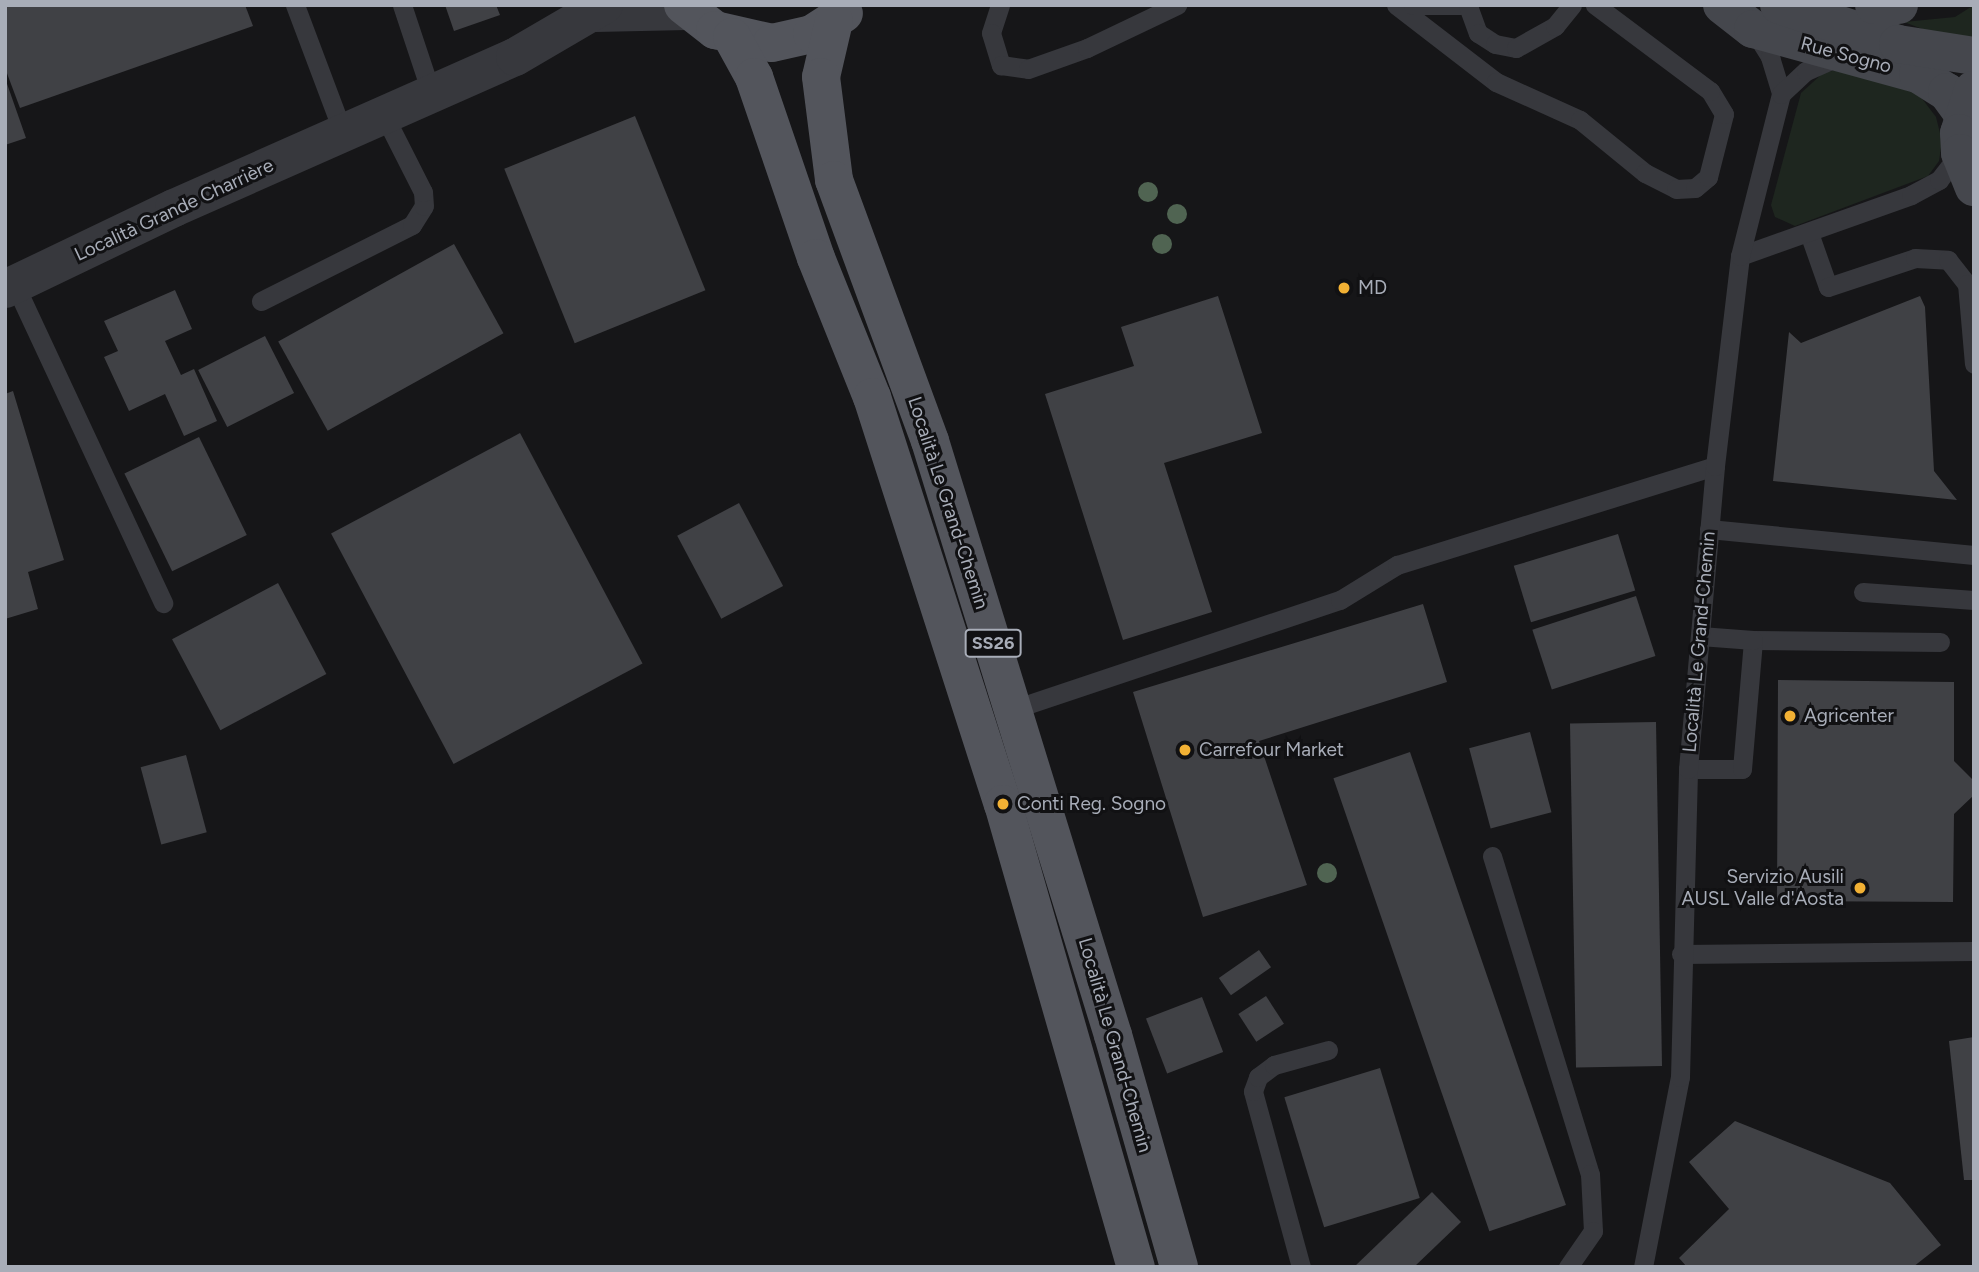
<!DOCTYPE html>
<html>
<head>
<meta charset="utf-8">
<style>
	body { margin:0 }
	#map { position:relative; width:1979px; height:1272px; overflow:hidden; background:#161618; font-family:Figtree,sans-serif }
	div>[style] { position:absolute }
	.green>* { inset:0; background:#1e261f }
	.building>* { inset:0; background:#404145; transform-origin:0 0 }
	.lane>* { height:19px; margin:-9.5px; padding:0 9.5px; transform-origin:9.5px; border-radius:9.5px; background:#37383d }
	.street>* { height:38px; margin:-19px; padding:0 19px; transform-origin:19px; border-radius:19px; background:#37383d }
	.secondary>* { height:38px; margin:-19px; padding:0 19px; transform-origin:19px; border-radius:19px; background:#45474d }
	.primary>* { height:38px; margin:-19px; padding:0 19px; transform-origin:19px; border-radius:19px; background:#53555c }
	.trees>* { width:20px; height:20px; margin:-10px; border-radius:50%; background:#506452 }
	.dots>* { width:19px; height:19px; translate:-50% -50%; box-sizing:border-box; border:4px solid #111113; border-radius:50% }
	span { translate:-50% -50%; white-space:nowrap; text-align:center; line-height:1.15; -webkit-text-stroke:6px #111113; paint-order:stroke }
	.shield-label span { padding:2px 5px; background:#111113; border:2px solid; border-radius:5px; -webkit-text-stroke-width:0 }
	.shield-label { font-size:18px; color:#a8adb8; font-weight:700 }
	.street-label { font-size:19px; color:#a8adb8 }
	.poi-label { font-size:19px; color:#a8adb8 }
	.left { translate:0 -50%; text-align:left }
	.right { translate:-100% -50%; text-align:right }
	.frame { position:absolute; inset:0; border:7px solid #a8adb8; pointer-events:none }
</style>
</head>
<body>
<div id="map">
	<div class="green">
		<i style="clip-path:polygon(1974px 5px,1974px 42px,1946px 38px,1904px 22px,1955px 17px)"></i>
		<i style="clip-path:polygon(1845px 68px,1917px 92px,1936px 117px,1942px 141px,1939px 161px,1928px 176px,1795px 226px,1775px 217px,1771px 205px,1801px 93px,1823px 73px)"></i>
	</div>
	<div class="building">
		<i style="clip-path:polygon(5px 5px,245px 5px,253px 26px,20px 108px,5px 68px)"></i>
		<i style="clip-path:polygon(445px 5px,496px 5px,500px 15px,454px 31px)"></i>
		<i style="clip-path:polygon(5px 78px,26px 138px,5px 145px)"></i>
		<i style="left:635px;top:116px;width:188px;height:141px;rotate:68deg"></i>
		<i style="left:454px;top:244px;width:102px;height:201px;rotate:61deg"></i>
		<i style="clip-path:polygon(175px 290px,192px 329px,165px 341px,181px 375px,194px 369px,217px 421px,184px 436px,165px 394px,129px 411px,104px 357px,118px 351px,104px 321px)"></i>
		<i style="clip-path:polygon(1218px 296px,1262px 433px,1164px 463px,1212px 612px,1123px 640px,1045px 394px,1134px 366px,1121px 327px)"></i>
		<i style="clip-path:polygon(1920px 296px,1925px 307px,1934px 471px,1957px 500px,1773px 481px,1789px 332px,1801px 343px)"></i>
		<i style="left:265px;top:336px;width:64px;height:75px;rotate:63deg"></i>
		<i style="clip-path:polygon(13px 391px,64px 560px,28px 572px,38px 609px,5px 619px,5px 394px)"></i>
		<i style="left:520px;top:433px;width:261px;height:214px;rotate:62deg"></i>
		<i style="left:199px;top:437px;width:109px;height:83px;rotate:64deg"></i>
		<i style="left:739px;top:503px;width:94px;height:70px;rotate:62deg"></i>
		<i style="left:1618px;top:534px;width:59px;height:109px;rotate:73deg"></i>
		<i style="left:278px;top:583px;width:103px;height:120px;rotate:62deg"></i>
		<i style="left:1636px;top:596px;width:63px;height:109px;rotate:72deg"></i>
		<i style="clip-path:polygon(1423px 604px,1447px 682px,1259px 741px,1307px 885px,1203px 917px,1133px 692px)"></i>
		<i style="clip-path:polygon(1778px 680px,1954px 682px,1954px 761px,1974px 781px,1974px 795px,1954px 814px,1953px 902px,1777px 901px)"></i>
		<i style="left:1656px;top:722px;width:344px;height:86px;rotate:89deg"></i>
		<i style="left:1530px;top:732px;width:83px;height:63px;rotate:75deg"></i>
		<i style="left:1410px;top:752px;width:479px;height:81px;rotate:71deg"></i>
		<i style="left:186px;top:755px;width:80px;height:47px;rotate:75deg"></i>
		<i style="left:1259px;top:950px;width:21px;height:49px;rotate:55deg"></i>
		<i style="left:1266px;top:996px;width:33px;height:33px;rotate:57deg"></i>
		<i style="left:1202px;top:997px;width:59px;height:60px;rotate:69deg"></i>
		<i style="clip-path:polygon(1974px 1037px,1974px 1180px,1964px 1180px,1949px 1041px)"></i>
		<i style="left:1380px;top:1068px;width:136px;height:100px;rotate:73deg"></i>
		<i style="clip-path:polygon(1735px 1121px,1890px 1183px,1941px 1245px,1913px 1267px,1687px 1267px,1679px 1258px,1729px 1209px,1689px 1162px)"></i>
		<i style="clip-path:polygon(1432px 1192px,1461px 1222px,1414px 1267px,1354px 1267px)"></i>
	</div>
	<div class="lane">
		<i style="left:295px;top:5px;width:137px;rotate:69.4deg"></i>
		<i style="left:402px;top:5px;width:95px;rotate:71.6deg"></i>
		<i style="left:1000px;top:5px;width:29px;rotate:108deg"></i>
		<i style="left:991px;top:33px;width:34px;rotate:73deg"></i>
		<i style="left:1001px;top:65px;width:27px;rotate:8deg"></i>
		<i style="left:1028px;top:69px;width:63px;rotate:-19.6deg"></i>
		<i style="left:1087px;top:48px;width:100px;rotate:-25.5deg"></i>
		<i style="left:1396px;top:5px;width:126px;rotate:37.6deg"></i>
		<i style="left:1496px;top:82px;width:92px;rotate:24.3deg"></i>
		<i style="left:1580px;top:120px;width:84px;rotate:39.2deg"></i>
		<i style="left:1645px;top:173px;width:35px;rotate:27deg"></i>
		<i style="left:1676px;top:189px;width:19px;rotate:-3deg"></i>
		<i style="left:1695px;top:188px;width:17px;rotate:-40deg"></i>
		<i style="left:1708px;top:177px;width:65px;rotate:-75.7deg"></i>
		<i style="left:1724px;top:114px;width:27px;rotate:-121deg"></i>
		<i style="left:1710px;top:91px;width:144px;rotate:-143.2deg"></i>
		<i style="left:1413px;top:5px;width:56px"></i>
		<i style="left:1468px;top:6px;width:29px;rotate:70deg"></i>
		<i style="left:1478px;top:33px;width:20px;rotate:33deg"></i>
		<i style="left:1495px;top:44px;width:21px;rotate:11deg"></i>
		<i style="left:1516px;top:48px;width:45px;rotate:-29.4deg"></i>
		<i style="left:1555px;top:26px;width:27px;rotate:-51deg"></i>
		<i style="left:1754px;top:31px;width:31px;rotate:58deg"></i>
		<i style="left:1770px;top:57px;width:39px;rotate:73deg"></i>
		<i style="left:1809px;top:233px;width:57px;rotate:70.6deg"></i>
		<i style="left:1828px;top:287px;width:92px;rotate:-18.4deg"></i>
		<i style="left:1915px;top:258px;width:33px;rotate:3deg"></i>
		<i style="left:1948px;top:260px;width:31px;rotate:52deg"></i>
		<i style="left:1967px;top:284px;width:80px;rotate:85deg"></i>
		<i style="left:1740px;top:256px;width:182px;rotate:-19.6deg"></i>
		<i style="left:1911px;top:195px;width:32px;rotate:-28deg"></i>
		<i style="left:1939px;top:180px;width:34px;rotate:-52deg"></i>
		<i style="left:15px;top:285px;width:351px;rotate:65deg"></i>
		<i style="left:261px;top:301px;width:169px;rotate:-26.7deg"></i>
		<i style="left:412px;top:225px;width:22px;rotate:-58deg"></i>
		<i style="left:424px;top:206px;width:14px;rotate:-94deg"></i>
		<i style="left:423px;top:192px;width:86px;rotate:-116.9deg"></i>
		<i style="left:1709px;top:529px;width:266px;rotate:5.6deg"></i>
		<i style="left:1863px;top:592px;width:111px;rotate:4.1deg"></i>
		<i style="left:1753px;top:640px;width:187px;rotate:0.6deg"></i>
		<i style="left:1014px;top:709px;width:344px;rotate:-18.5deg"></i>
		<i style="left:1340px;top:600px;width:67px;rotate:-31.6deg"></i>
		<i style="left:1397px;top:565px;width:333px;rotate:-17.3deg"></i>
		<i style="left:1688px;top:769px;width:54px"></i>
		<i style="left:1742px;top:769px;width:129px;rotate:-85.1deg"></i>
		<i style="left:1753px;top:640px;width:53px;rotate:-175.7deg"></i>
		<i style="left:1492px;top:856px;width:333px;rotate:72.9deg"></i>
		<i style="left:1590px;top:1174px;width:57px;rotate:87deg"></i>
		<i style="left:1593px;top:1231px;width:44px;rotate:124.8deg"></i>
		<i style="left:1681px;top:954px;width:293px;rotate:-0.6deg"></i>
		<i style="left:1301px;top:1267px;width:182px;rotate:-105.3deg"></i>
		<i style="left:1253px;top:1091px;width:15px;rotate:-70deg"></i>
		<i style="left:1258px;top:1077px;width:20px;rotate:-37deg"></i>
		<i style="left:1274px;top:1065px;width:56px;rotate:-15.5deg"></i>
		<i style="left:1643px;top:1267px;width:194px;rotate:-79deg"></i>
		<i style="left:1680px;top:1077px;width:308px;rotate:-88.5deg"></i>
		<i style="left:1688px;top:769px;width:304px;rotate:-84.9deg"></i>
		<i style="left:1715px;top:466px;width:211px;rotate:-83.2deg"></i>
		<i style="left:1740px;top:256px;width:167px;rotate:-75.8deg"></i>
		<i style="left:1781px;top:94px;width:34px;rotate:-43deg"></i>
		<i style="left:1806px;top:71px;width:37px;rotate:-24deg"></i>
	</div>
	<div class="street">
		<i style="left:595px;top:13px;width:92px;rotate:-1.2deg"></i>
		<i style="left:5px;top:289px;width:187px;rotate:-25.6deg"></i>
		<i style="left:174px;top:208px;width:373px;rotate:-23.9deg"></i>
		<i style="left:515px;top:57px;width:103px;rotate:-30.3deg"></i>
	</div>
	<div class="secondary">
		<i style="left:1722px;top:5px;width:39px;rotate:38deg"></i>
		<i style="left:1753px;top:29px;width:171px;rotate:15.3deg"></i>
		<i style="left:1918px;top:74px;width:34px;rotate:32deg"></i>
		<i style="left:1947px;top:92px;width:26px;rotate:54deg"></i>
		<i style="left:1779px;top:5px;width:125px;rotate:18.1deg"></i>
		<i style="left:1898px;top:44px;width:77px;rotate:9deg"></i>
		<i style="left:1874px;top:5px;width:25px"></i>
		<i style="left:1973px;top:90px;width:45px;rotate:108deg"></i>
		<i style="left:1959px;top:133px;width:20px;rotate:87deg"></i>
		<i style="left:1960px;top:153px;width:37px;rotate:68deg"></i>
	</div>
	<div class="primary">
		<i style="left:683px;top:5px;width:41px;rotate:38deg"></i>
		<i style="left:715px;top:30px;width:58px;rotate:12.8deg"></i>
		<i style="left:772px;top:43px;width:41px;rotate:-12.7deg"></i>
		<i style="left:812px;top:34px;width:38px;rotate:-33deg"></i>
		<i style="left:834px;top:21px;width:57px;rotate:103.1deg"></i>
		<i style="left:821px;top:77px;width:104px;rotate:82.8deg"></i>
		<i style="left:834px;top:180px;width:278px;rotate:69.8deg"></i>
		<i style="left:930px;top:441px;width:622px;rotate:72.88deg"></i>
		<i style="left:1113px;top:1035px;width:241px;rotate:74.1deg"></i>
		<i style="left:732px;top:37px;width:46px;rotate:61.2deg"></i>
		<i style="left:754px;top:77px;width:191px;rotate:71.1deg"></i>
		<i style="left:816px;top:258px;width:150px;rotate:68.1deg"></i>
		<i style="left:872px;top:397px;width:428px;rotate:72.2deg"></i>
		<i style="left:1003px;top:804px;width:482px;rotate:74deg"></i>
	</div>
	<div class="trees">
		<i style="left:1148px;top:192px"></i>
		<i style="left:1177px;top:214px"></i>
		<i style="left:1162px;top:244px"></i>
		<i style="left:1327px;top:873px"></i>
	</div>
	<div class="dots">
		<i style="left:1344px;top:288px;background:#f2b134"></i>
		<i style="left:1790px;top:716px;background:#f2b134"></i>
		<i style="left:1185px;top:750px;background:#f2b134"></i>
		<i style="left:1003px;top:804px;background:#f2b134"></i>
		<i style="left:1860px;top:888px;background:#f2b134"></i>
	</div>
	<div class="shield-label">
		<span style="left:993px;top:643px">SS26</span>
	</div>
	<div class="street-label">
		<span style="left:1846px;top:55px;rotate:15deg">Rue Sogno</span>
		<span style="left:174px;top:210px;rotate:-25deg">Località Grande Charrière</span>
		<span style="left:948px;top:503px;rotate:72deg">Località Le Grand-Chemin</span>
		<span style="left:1699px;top:642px;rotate:-85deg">Località Le Grand-Chemin</span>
		<span style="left:1115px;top:1045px;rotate:74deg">Località Le Grand-Chemin</span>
	</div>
	<div class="poi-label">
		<span class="left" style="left:1358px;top:288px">MD</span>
		<span class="left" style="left:1804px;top:716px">Agricenter</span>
		<span class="left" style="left:1199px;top:750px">Carrefour Market</span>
		<span class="left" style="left:1017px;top:804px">Conti Reg. Sogno</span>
		<span class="right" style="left:1844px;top:888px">Servizio Ausili<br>AUSL Valle d'Aosta</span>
	</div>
	<div class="frame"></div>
</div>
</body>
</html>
